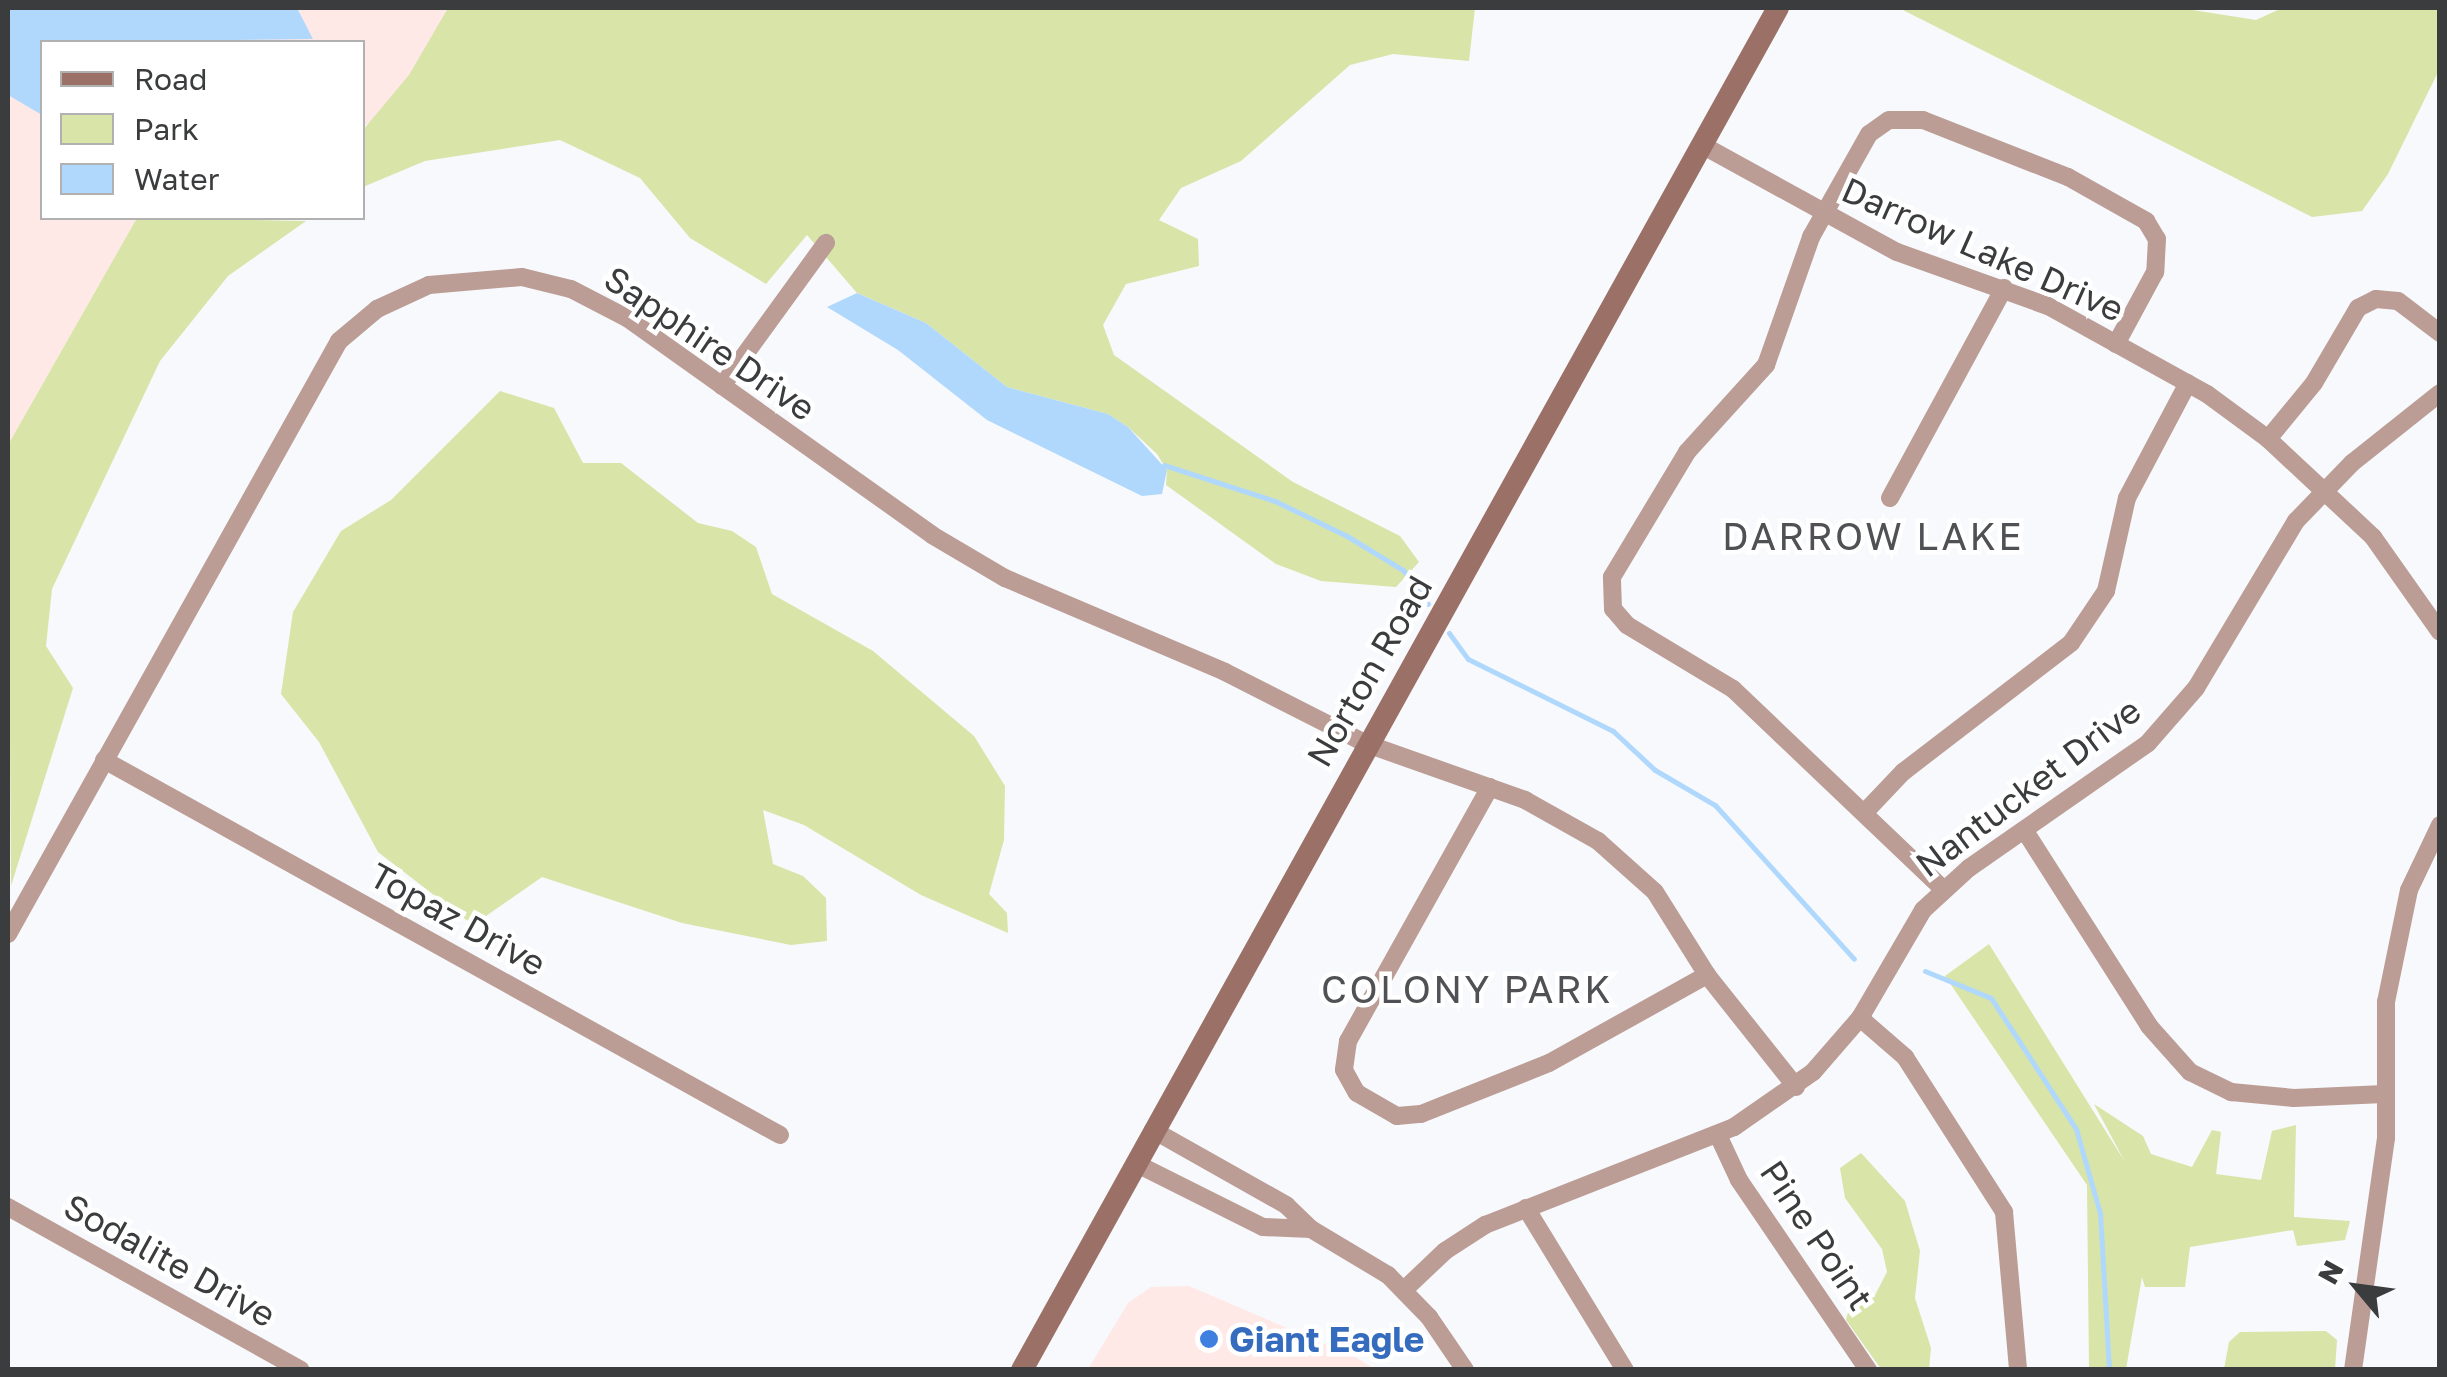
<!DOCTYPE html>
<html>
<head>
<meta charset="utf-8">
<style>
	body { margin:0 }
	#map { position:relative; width:2447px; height:1377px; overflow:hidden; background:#f7f9fc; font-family:"Golos Text",sans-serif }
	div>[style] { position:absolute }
	.commercial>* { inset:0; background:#ffe9e7 }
	.green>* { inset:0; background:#d8e4a8 }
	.water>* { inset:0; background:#b0d8fd }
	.stream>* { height:5px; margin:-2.5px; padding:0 2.5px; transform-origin:2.5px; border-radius:2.5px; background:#b0d8fd }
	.street>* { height:18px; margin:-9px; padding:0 9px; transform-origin:9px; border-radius:9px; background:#bb9d96 }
	.secondary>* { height:22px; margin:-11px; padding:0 11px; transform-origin:11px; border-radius:11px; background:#9b7067 }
	.dots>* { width:28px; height:28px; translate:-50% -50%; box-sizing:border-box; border:5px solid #fff; border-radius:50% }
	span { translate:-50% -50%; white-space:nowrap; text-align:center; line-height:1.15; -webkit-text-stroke:9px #fff; paint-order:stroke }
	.street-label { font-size:35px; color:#3b3c3d }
	.shop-label { font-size:35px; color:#366cbe; font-weight:700 }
	.left { translate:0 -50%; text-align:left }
	.neighbourhood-label { font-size:38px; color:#505154; letter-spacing:2.5px }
	.frame { position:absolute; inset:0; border:10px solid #3b3c3d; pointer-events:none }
	.legend { position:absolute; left:40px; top:40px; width:325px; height:180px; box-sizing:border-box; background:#fff; border:2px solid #b1b1b1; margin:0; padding:12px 18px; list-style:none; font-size:30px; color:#3b3c3d }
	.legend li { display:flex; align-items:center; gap:20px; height:50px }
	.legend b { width:50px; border:2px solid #b1b1b1 }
	.north { position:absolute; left:2307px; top:1237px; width:100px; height:100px; -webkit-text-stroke:8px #fff; paint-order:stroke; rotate:299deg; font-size:28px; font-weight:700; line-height:40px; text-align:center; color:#3b3c3d }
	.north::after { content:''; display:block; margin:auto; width:35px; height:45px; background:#3b3c3d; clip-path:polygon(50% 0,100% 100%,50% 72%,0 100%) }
</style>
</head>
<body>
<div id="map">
	<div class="commercial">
		<i style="clip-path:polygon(8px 8px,473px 8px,417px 104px,363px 126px,362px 42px,42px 42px,42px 218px,137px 218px,8px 445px)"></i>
		<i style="clip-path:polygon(1189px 1286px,1357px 1358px,1374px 1369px,1088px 1369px,1128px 1303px,1151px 1287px)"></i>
	</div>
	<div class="green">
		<i style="clip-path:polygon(448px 8px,1475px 8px,1469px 61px,1393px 54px,1350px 65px,1241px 161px,1181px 188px,1159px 220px,1198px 239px,1199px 266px,1126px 284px,1103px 325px,1114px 355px,1293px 482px,1400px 536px,1419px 562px,1396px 587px,1321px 581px,1276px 564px,1166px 485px,1167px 470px,1157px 454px,1128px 427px,1108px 414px,1007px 387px,926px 323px,857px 293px,807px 235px,766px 284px,690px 238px,640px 178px,560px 140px,425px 161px,363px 187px,363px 130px,409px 75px)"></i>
		<i style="clip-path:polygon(1899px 8px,2180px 8px,2256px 20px,2282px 8px,2439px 8px,2439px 70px,2388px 174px,2362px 211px,2312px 217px)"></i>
		<i style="clip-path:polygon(137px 218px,306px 221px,228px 276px,160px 361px,52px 589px,46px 646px,73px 688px,11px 886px,8px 445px)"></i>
		<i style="clip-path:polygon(500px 391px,554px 408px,583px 463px,621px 463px,698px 523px,732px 531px,756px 547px,772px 594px,873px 651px,974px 736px,1005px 786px,1004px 840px,989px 894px,1007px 913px,1008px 933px,921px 895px,804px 825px,763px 810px,773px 864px,803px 876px,826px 898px,827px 941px,791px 945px,682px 923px,542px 877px,473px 925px,378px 852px,319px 742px,281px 694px,293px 612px,341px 531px,391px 500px)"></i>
		<i style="clip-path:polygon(1989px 944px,2125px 1162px,2094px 1104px,2143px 1136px,2151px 1154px,2192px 1167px,2212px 1130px,2221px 1132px,2216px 1174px,2261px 1180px,2272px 1131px,2296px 1125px,2294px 1217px,2350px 1221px,2345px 1240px,2297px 1246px,2293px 1230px,2190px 1247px,2185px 1287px,2145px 1287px,2142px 1277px,2126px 1369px,2089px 1369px,2087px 1185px,1945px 976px)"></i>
		<i style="clip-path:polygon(1861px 1153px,1905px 1201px,1920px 1251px,1915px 1298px,1931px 1348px,1929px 1369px,1881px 1369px,1846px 1320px,1850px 1305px,1875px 1295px,1887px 1272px,1882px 1249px,1845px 1198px,1840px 1168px)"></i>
		<i style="clip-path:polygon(2326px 1331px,2337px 1340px,2335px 1369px,2224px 1369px,2229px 1342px,2240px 1332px)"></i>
	</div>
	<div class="water">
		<i style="clip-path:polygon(8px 8px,297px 8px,313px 39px,42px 42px,42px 115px,8px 95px)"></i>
		<i style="clip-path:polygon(857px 293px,926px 323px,1007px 387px,1108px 414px,1128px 427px,1167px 470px,1162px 494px,1142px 496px,987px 420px,898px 350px,827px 307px)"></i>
	</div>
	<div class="stream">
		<i style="left:1164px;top:465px;width:117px;rotate:18deg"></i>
		<i style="left:1275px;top:501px;width:80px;rotate:25.9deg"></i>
		<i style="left:1347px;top:536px;width:66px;rotate:31.3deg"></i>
		<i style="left:1403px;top:570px;width:42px;rotate:53.7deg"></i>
		<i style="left:1449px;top:633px;width:32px;rotate:54deg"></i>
		<i style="left:1468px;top:659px;width:162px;rotate:26.4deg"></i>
		<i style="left:1613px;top:731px;width:57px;rotate:42.9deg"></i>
		<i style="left:1655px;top:770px;width:69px;rotate:30.3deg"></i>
		<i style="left:1715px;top:805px;width:207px;rotate:47.9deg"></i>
		<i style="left:1925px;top:971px;width:71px;rotate:22.2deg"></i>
		<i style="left:1991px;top:998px;width:156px;rotate:57deg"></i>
		<i style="left:2076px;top:1129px;width:87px;rotate:74.1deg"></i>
		<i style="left:2100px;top:1213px;width:157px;rotate:86.7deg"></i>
	</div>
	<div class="street">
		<i style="left:1702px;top:145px;width:222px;rotate:28.8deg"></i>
		<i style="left:1897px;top:252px;width:160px;rotate:19.7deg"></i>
		<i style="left:2048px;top:306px;width:182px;rotate:29deg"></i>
		<i style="left:2207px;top:394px;width:76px;rotate:36.4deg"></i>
		<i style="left:2268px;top:439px;width:144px;rotate:43deg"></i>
		<i style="left:2373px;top:537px;width:116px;rotate:54.8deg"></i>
		<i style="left:722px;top:386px;width:177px;rotate:-54deg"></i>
		<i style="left:2268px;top:439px;width:72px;rotate:-50.6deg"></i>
		<i style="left:2314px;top:383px;width:87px;rotate:-59.6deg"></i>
		<i style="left:2358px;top:308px;width:20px;rotate:-27deg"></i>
		<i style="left:2376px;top:299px;width:22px;rotate:5deg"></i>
		<i style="left:2398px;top:301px;width:53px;rotate:37.3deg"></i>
		<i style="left:1890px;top:498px;width:239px;rotate:-61.5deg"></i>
		<i style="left:104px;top:760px;width:773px;rotate:29.02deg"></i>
		<i style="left:1490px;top:787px;width:291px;rotate:119.2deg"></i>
		<i style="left:1348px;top:1041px;width:29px;rotate:98deg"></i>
		<i style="left:1344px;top:1070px;width:26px;rotate:61deg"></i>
		<i style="left:1357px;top:1093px;width:46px;rotate:29.9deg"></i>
		<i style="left:1397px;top:1116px;width:24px;rotate:-5deg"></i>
		<i style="left:1421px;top:1114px;width:138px;rotate:-21.7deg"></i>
		<i style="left:1549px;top:1063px;width:181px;rotate:-29.1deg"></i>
		<i style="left:1865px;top:812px;width:55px;rotate:-46.5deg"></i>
		<i style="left:1903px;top:772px;width:212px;rotate:-37.5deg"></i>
		<i style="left:2071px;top:643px;width:63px;rotate:-56.1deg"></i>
		<i style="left:2106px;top:591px;width:95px;rotate:-77.3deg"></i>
		<i style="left:2127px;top:498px;width:130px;rotate:-62.1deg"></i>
		<i style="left:2025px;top:831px;width:231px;rotate:57.5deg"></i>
		<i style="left:2149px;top:1026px;width:62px;rotate:48.3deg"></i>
		<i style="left:2190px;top:1072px;width:46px;rotate:26deg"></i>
		<i style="left:2231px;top:1092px;width:63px;rotate:5.4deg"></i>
		<i style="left:2294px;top:1098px;width:90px;rotate:-2.5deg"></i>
		<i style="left:1943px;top:889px;width:290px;rotate:-136.4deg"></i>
		<i style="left:1733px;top:689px;width:124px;rotate:-148.9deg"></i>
		<i style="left:1627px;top:625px;width:21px;rotate:-131deg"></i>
		<i style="left:1613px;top:609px;width:32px;rotate:-92deg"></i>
		<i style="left:1612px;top:577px;width:146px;rotate:-59deg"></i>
		<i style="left:1687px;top:452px;width:118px;rotate:-47.8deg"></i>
		<i style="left:1766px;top:365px;width:136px;rotate:-70.6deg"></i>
		<i style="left:1811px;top:237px;width:118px;rotate:-60.6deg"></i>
		<i style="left:1869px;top:134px;width:24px;rotate:-35deg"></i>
		<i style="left:1889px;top:120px;width:34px"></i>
		<i style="left:1923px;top:120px;width:156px;rotate:21.5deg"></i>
		<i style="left:2068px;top:177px;width:90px;rotate:29.4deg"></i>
		<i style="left:2146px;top:221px;width:21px;rotate:59deg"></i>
		<i style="left:2157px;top:239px;width:33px;rotate:93deg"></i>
		<i style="left:2155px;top:272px;width:82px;rotate:118.4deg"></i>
		<i style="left:8px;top:934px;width:679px;rotate:-60.83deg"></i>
		<i style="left:339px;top:341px;width:50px;rotate:-40.1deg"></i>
		<i style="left:377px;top:309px;width:57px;rotate:-24.8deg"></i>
		<i style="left:429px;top:285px;width:93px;rotate:-4.9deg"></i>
		<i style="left:522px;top:277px;width:50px;rotate:13.8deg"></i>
		<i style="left:571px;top:289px;width:63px;rotate:27.4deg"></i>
		<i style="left:627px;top:318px;width:374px;rotate:35.4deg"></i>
		<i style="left:932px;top:535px;width:85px;rotate:30.5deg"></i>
		<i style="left:1005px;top:578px;width:239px;rotate:23.1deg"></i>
		<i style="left:1225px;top:672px;width:159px;rotate:26.9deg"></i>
		<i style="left:1367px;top:744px;width:168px;rotate:19.5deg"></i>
		<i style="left:1525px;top:800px;width:84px;rotate:29.3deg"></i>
		<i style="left:1598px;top:841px;width:76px;rotate:41.8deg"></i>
		<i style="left:1655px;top:892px;width:98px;rotate:57.9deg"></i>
		<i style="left:1707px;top:975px;width:143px;rotate:51.5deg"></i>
		<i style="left:1860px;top:1018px;width:60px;rotate:40.9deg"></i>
		<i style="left:1905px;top:1057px;width:184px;rotate:57.4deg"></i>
		<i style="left:2004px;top:1212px;width:159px;rotate:84.9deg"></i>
		<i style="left:1153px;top:1130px;width:153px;rotate:29.4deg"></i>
		<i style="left:1286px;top:1205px;width:35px;rotate:44deg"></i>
		<i style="left:1311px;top:1229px;width:90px;rotate:30.9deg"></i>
		<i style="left:1388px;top:1275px;width:59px;rotate:45.7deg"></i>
		<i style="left:1429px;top:1317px;width:64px;rotate:55.8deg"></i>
		<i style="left:1718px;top:1135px;width:50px;rotate:65deg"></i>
		<i style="left:1739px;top:1180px;width:230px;rotate:55.8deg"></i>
		<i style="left:1135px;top:1163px;width:143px;rotate:26.6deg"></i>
		<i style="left:1263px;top:1227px;width:48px;rotate:2.4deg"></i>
		<i style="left:8px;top:1207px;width:335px;rotate:29.1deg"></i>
		<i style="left:1526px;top:1208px;width:190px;rotate:58.6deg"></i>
		<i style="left:1405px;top:1289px;width:55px;rotate:-43.5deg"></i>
		<i style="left:1445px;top:1251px;width:48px;rotate:-33deg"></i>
		<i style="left:1485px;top:1225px;width:268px;rotate:-21.5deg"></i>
		<i style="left:1734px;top:1127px;width:96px;rotate:-34.8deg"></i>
		<i style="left:1813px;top:1072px;width:72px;rotate:-49deg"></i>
		<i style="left:1860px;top:1018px;width:125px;rotate:-59.7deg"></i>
		<i style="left:1923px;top:910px;width:62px;rotate:-42.4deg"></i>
		<i style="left:1969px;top:868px;width:218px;rotate:-34.9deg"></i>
		<i style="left:2148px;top:743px;width:73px;rotate:-48.9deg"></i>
		<i style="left:2196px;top:688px;width:195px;rotate:-59.1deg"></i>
		<i style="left:2296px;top:521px;width:81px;rotate:-46deg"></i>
		<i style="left:2352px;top:463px;width:112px;rotate:-38.5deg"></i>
		<i style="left:2353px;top:1370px;width:234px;rotate:-81.9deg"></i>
		<i style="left:2386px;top:1138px;width:136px;rotate:-90deg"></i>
		<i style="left:2386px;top:1002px;width:114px;rotate:-78.4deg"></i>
		<i style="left:2409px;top:890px;width:72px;rotate:-64.5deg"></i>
	</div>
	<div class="secondary">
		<i style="left:1022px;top:1370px;width:1558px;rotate:-60.97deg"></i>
	</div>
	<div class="dots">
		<i style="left:1209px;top:1339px;background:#3f7fe0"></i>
	</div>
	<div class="street-label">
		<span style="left:1983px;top:249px;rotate:24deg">Darrow Lake Drive</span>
		<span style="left:710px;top:343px;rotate:34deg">Sapphire Drive</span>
		<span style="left:1369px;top:671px;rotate:-60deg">Norton Road</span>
		<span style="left:2028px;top:787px;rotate:-37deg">Nantucket Drive</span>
		<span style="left:458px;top:919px;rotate:29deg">Topaz Drive</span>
		<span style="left:1817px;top:1235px;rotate:56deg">Pine Point</span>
		<span style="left:170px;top:1260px;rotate:29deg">Sodalite Drive</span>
	</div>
	<div class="shop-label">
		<span class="left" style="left:1229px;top:1339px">Giant Eagle</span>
	</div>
	<div class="neighbourhood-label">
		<span style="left:1873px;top:536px">DARROW LAKE</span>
		<span style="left:1467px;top:989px">COLONY PARK</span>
	</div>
	<div class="frame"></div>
	<ul class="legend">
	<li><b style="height:12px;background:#9b7067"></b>Road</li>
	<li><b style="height:28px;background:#d8e4a8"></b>Park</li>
	<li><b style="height:28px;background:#b0d8fd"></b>Water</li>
	</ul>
	<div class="north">N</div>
</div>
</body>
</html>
